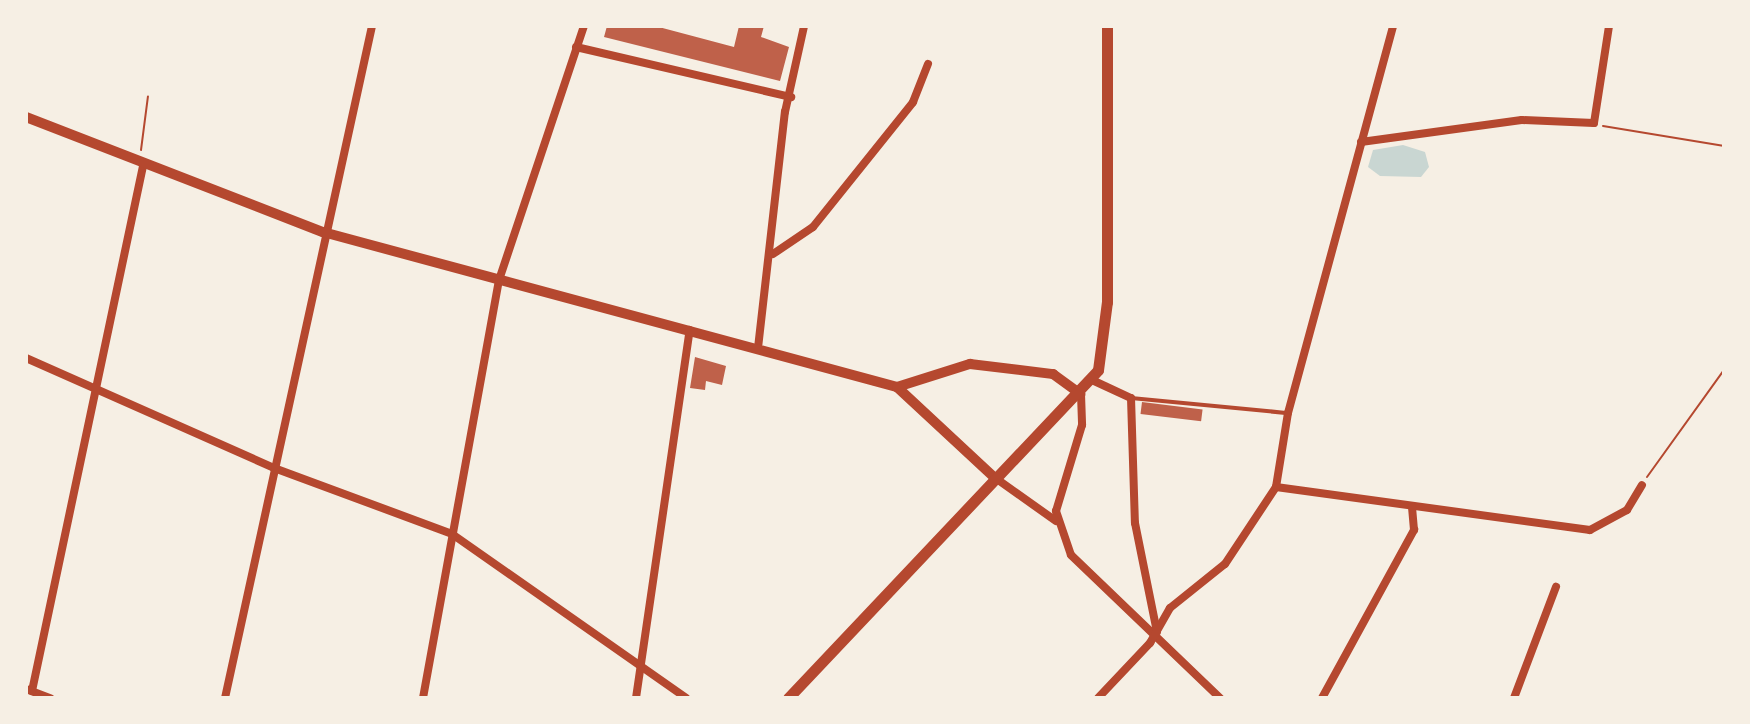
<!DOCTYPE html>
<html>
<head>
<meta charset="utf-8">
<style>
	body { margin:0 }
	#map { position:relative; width:1750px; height:724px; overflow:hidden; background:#f6efe4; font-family:Raleway,sans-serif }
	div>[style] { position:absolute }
	.water>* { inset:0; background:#c9d6d2 }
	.building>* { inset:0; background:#bf614a; transform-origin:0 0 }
	.path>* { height:2px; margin:-1px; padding:0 1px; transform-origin:1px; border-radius:1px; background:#b5482f }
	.service>* { height:4px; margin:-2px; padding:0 2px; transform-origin:2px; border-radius:2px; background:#b5482f }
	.minor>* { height:8px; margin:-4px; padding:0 4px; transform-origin:4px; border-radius:4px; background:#b5482f }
	.tertiary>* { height:10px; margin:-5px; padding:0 5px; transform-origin:5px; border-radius:5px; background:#b5482f }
	.secondary>* { height:11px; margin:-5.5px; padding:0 5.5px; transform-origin:5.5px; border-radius:5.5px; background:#b5482f }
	span { translate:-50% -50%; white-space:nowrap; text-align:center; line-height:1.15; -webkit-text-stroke:6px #f6efe4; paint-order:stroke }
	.frame { position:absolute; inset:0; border:28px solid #f6efe4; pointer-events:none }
</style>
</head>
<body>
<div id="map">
	<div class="water">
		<i style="clip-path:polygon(1403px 145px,1425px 152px,1429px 167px,1421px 177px,1380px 176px,1368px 167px,1373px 150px)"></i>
	</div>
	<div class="building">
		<i style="clip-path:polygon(607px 26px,655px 26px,734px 47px,739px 26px,764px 26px,761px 37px,789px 47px,780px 81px,604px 37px)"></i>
		<i style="clip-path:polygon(695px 357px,726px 366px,722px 385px,706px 381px,705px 390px,690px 388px)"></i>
		<i style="left:1142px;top:402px;width:61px;height:12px;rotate:7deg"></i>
	</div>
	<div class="path">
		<i style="left:1603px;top:126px;width:123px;rotate:9.4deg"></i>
		<i style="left:141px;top:150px;width:54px;rotate:-82.6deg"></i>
		<i style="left:1647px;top:477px;width:132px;rotate:-54.3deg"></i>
	</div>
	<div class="service">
		<i style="left:1131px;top:398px;width:158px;rotate:5.5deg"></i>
	</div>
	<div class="minor">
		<i style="left:576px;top:47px;width:221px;rotate:13.1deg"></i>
		<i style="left:1361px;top:142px;width:162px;rotate:-7.8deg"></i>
		<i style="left:1522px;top:120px;width:72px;rotate:2.4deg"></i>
		<i style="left:1594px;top:123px;width:98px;rotate:-81.2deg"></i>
		<i style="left:773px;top:254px;width:48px;rotate:-34deg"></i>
		<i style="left:813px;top:227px;width:160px;rotate:-51.3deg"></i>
		<i style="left:913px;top:102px;width:41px;rotate:-68.5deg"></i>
		<i style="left:758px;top:348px;width:238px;rotate:-83.5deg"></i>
		<i style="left:785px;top:112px;width:88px;rotate:-77.5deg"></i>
		<i style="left:26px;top:358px;width:271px;rotate:23.9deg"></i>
		<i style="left:274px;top:468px;width:190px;rotate:20.3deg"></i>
		<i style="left:452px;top:534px;width:286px;rotate:35deg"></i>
		<i style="left:1092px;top:380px;width:43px;rotate:24.8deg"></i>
		<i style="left:1131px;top:398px;width:125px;rotate:88.2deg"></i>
		<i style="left:1135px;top:523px;width:111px;rotate:78.6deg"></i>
		<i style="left:1081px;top:394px;width:31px;rotate:88deg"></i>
		<i style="left:1082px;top:425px;width:90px;rotate:106.8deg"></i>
		<i style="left:1056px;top:511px;width:46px;rotate:71.2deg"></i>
		<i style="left:1071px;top:555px;width:207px;rotate:43.8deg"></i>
		<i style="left:994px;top:477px;width:76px;rotate:35.4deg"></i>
		<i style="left:1276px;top:487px;width:317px;rotate:7.8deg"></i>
		<i style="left:1590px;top:530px;width:42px;rotate:-28.4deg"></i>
		<i style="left:1627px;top:510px;width:29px;rotate:-59deg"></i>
		<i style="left:26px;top:689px;width:26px;rotate:21deg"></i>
		<i style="left:32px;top:691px;width:537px;rotate:-78.06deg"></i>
		<i style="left:225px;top:698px;width:688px;rotate:-77.66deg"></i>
		<i style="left:423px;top:698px;width:425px;rotate:-79.7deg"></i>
		<i style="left:499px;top:280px;width:268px;rotate:-71.5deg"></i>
		<i style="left:636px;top:698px;width:372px;rotate:-81.7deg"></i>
		<i style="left:1098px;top:698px;width:76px;rotate:-46.6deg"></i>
		<i style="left:1150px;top:643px;width:40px;rotate:-60.3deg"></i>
		<i style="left:1170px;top:608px;width:70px;rotate:-38.7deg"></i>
		<i style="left:1225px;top:564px;width:92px;rotate:-56.5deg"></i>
		<i style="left:1276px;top:487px;width:75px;rotate:-80.8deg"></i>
		<i style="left:1288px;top:413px;width:401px;rotate:-74.8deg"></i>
		<i style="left:1322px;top:698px;width:192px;rotate:-61.3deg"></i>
		<i style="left:1414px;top:530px;width:23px;rotate:-95deg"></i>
		<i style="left:1514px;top:698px;width:119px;rotate:-69.3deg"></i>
	</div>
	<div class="tertiary">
		<i style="left:26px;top:117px;width:318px;rotate:21.2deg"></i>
		<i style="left:323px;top:232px;width:595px;rotate:15.11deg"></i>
		<i style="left:897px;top:387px;width:132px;rotate:42.9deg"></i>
		<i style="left:897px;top:387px;width:77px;rotate:-17.5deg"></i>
		<i style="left:970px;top:364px;width:84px;rotate:6.9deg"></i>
		<i style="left:1053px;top:374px;width:34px;rotate:36deg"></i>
	</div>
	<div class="secondary">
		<i style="left:788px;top:698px;width:451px;rotate:-46.6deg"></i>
		<i style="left:1098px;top:370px;width:69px;rotate:-82.5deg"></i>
		<i style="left:1107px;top:302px;width:276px;rotate:-90deg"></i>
	</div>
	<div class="frame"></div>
</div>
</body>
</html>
